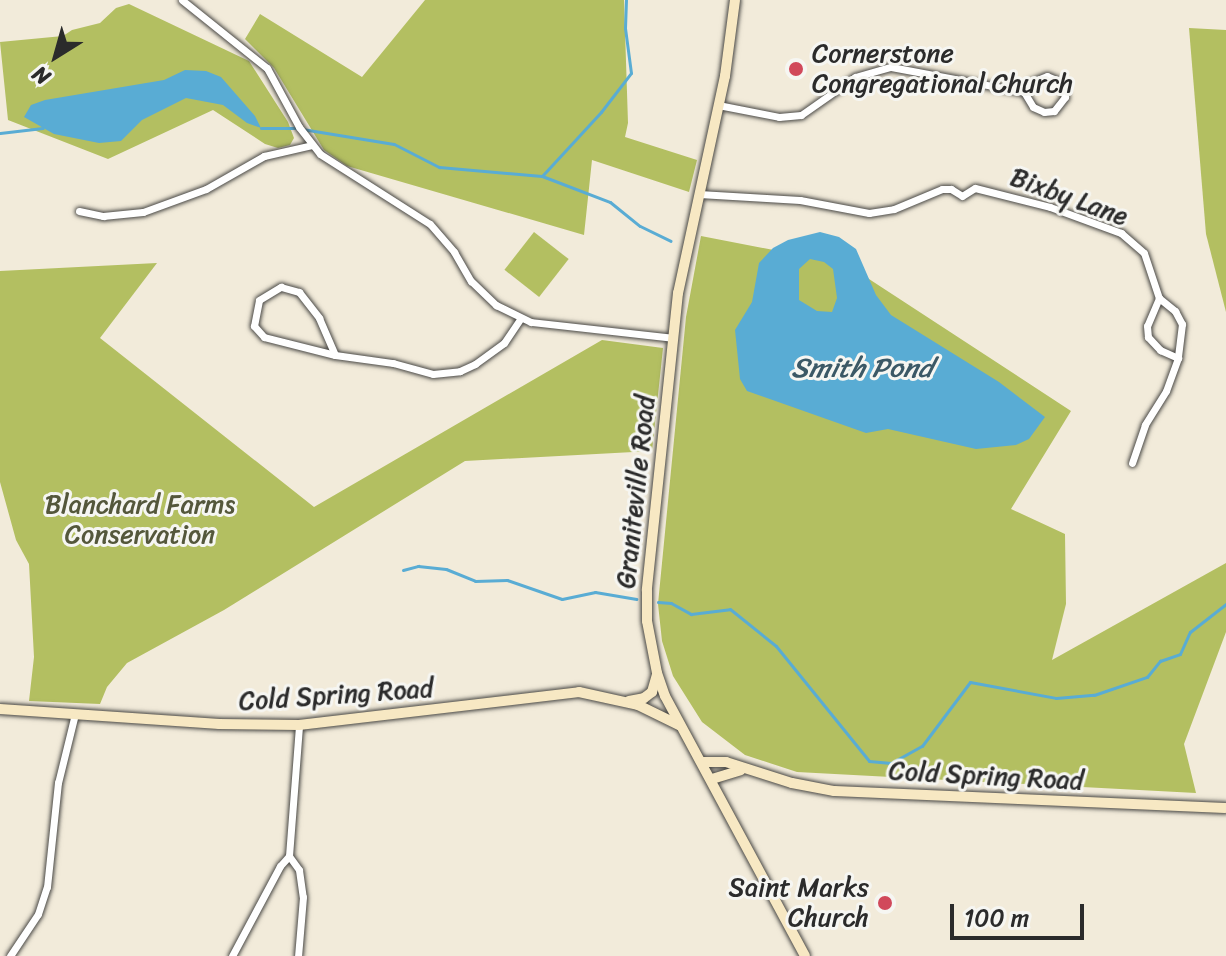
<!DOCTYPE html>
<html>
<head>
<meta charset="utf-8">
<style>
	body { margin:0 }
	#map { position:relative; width:1226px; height:956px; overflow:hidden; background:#f2ebda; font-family:Sriracha,sans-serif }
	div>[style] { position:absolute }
	.green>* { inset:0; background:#b3bf61; transform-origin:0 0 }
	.water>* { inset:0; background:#59acd4 }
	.stream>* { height:3px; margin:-1.5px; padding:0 1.5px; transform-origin:1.5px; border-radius:1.5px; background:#59acd4 }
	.roads { filter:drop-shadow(0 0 2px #494845) drop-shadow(0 0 2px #494845) }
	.street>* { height:7px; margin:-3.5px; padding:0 3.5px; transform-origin:3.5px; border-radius:3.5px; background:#fff }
	.secondary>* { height:10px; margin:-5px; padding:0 5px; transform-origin:5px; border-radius:5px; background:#f7e8c3 }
	.dots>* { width:22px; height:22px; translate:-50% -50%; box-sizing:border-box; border:4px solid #f6f6f2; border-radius:50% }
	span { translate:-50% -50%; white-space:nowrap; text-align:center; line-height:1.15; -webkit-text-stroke:6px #f6f6f2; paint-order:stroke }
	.poi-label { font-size:26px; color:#2b2b2b }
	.left { translate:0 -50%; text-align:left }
	.right { translate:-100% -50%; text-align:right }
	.street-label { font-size:26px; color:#2b2b2b }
	.park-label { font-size:26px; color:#54573b }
	.water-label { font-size:28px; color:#3b5866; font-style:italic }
	.north { position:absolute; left:16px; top:16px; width:80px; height:80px; -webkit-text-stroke:6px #f6f6f2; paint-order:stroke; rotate:217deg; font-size:22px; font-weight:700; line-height:32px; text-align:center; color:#2b2b2b }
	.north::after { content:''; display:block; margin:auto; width:28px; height:36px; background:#2b2b2b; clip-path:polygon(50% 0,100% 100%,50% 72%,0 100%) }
	.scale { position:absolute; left:950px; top:904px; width:134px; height:36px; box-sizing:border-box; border:4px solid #2b2b2b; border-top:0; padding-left:10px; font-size:24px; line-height:28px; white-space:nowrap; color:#2b2b2b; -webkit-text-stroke:6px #f6f6f2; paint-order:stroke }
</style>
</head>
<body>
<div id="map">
	<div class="green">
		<i style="clip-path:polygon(425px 0,624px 0,628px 123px,625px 137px,697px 160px,689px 192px,592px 160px,584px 235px,347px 166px,324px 150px,274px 68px,245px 39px,260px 14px,362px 77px)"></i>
		<i style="clip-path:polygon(129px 4px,249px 61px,288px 122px,294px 138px,290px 145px,278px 148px,265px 144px,213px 110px,108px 159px,8px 120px,0 42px,63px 36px,72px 30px,100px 23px,116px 8px)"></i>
		<i style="clip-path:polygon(1189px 28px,1226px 30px,1226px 312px,1206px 234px)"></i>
		<i style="left:534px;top:232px;width:44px;height:48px;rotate:38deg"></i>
		<i style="clip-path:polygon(701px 236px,846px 264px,1071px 411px,1011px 509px,1065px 534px,1066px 604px,1052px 660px,1226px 563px,1226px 632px,1184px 744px,1196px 793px,797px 772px,745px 755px,702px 722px,673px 676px,662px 641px,658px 604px,686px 317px)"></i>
		<i style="clip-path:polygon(157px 263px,100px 338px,314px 507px,602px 340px,663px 348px,652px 451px,465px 461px,224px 610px,127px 663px,107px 687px,100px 704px,29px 701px,34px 657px,29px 564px,16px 540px,0 482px,0 271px)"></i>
	</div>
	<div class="water">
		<i style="clip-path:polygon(185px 70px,206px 71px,221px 77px,255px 116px,261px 128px,247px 123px,223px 105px,186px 98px,142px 120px,121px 141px,99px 143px,54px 134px,24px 117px,31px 105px,45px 100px,164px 80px)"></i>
		<i style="clip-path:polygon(evenodd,820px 232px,839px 237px,856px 249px,876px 295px,891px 315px,999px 382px,1045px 417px,1029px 439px,1016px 445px,976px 449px,888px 429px,866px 433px,747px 391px,740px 379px,735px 330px,752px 302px,759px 263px,773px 248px,788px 240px,820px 232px,810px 259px,824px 262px,833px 269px,837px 298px,832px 312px,817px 311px,799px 300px,799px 269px,810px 259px)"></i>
	</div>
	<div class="stream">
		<i style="left:261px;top:128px;width:35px"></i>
		<i style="left:296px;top:128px;width:99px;rotate:9.3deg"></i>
		<i style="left:394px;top:144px;width:51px;rotate:27.1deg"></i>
		<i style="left:439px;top:167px;width:103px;rotate:5deg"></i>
		<i style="left:542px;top:176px;width:73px;rotate:20.9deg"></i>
		<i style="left:610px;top:202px;width:38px;rotate:39deg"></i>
		<i style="left:640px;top:226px;width:34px;rotate:26deg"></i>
		<i style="left:0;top:133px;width:43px;rotate:-6.6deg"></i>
		<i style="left:542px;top:176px;width:87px;rotate:-47.3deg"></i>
		<i style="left:601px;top:112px;width:49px;rotate:-52.4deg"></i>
		<i style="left:631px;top:73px;width:45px;rotate:-97.6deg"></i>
		<i style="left:625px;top:28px;width:28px;rotate:-88deg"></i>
		<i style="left:403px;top:570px;width:16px;rotate:-15deg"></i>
		<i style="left:418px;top:566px;width:28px;rotate:6deg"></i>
		<i style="left:446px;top:569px;width:31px;rotate:22deg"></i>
		<i style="left:475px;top:581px;width:32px;rotate:-2deg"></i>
		<i style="left:507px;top:580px;width:58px;rotate:19.1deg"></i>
		<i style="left:562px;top:599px;width:34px;rotate:-12deg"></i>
		<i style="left:595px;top:592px;width:42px;rotate:9.7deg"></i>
		<i style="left:658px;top:602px;width:13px;rotate:4deg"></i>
		<i style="left:671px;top:603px;width:23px;rotate:29deg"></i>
		<i style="left:691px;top:614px;width:39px;rotate:-7deg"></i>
		<i style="left:730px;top:609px;width:59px;rotate:38.8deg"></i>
		<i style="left:776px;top:646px;width:148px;rotate:51deg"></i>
		<i style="left:869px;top:761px;width:22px;rotate:5deg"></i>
		<i style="left:891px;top:763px;width:35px;rotate:-29deg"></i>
		<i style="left:922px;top:746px;width:80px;rotate:-53.1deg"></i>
		<i style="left:970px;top:682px;width:87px;rotate:10.5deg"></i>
		<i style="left:1056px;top:698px;width:38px;rotate:-5deg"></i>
		<i style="left:1094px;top:695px;width:56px;rotate:-18.8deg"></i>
		<i style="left:1147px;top:677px;width:21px;rotate:-51deg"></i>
		<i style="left:1160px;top:661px;width:21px;rotate:-19deg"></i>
		<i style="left:1180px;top:654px;width:24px;rotate:-66deg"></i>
		<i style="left:1190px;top:632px;width:46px;rotate:-37.9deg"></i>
	</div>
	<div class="roads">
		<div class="street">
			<i style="left:182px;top:0;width:109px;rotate:38.7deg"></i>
			<i style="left:267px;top:68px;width:67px;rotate:61.5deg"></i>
			<i style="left:299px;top:127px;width:34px;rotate:52deg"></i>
			<i style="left:320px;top:154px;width:130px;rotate:32.5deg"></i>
			<i style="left:430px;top:224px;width:37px;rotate:49deg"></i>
			<i style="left:454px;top:252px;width:34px;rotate:60deg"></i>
			<i style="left:471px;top:281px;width:35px;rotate:44deg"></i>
			<i style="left:496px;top:305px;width:39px;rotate:26deg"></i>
			<i style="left:531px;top:322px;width:143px;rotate:6.4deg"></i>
			<i style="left:718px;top:105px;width:62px;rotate:11.1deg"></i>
			<i style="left:779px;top:117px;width:22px;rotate:-5deg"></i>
			<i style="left:801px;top:115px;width:66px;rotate:-35.1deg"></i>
			<i style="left:855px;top:77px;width:37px;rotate:-16deg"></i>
			<i style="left:891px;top:67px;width:135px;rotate:10.6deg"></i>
			<i style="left:1024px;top:92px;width:17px;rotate:59deg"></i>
			<i style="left:1033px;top:107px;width:12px;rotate:24deg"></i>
			<i style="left:1044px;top:112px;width:10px;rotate:-6deg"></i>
			<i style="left:1054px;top:111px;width:18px;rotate:-52deg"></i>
			<i style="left:1065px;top:97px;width:16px;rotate:-105deg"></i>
			<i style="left:1061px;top:82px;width:15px;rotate:-157deg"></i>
			<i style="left:1047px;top:76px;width:18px;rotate:158deg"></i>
			<i style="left:1030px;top:83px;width:11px;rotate:124deg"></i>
			<i style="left:699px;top:194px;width:101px;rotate:3.4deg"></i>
			<i style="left:800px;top:200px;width:70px;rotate:10.7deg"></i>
			<i style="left:869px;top:213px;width:25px;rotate:-9deg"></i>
			<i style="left:894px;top:209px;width:52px;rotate:-22.6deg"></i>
			<i style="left:942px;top:189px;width:9px"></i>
			<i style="left:951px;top:189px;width:13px;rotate:32deg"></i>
			<i style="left:962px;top:196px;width:15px;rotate:-32deg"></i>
			<i style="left:975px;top:188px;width:77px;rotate:14.2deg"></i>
			<i style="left:1050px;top:207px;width:76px;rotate:20.1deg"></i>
			<i style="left:1121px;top:233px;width:30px;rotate:41deg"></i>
			<i style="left:1144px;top:253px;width:47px;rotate:71.6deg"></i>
			<i style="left:1159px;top:298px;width:30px;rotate:113deg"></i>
			<i style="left:1147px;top:326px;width:11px;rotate:85deg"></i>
			<i style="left:1148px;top:337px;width:18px;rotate:47deg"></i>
			<i style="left:1160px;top:350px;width:20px;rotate:24deg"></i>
			<i style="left:1178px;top:358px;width:35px;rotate:110deg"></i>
			<i style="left:1166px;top:391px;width:40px;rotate:122deg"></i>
			<i style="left:1145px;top:425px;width:40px;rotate:108.9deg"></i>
			<i style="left:79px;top:211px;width:25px;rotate:12deg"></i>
			<i style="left:103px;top:216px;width:40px;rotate:-5.7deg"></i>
			<i style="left:143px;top:212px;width:67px;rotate:-20.1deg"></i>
			<i style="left:206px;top:189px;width:67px;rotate:-29.6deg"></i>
			<i style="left:264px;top:156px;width:49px;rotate:-12.9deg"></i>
			<i style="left:1159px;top:298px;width:21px;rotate:39deg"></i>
			<i style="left:1175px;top:311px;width:15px;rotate:62deg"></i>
			<i style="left:1182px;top:324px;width:34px;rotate:97deg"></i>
			<i style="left:335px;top:355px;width:73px;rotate:-165.8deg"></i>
			<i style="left:264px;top:337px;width:15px;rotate:-132deg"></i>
			<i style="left:254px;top:326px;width:26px;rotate:-79deg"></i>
			<i style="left:259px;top:300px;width:26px;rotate:-31deg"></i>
			<i style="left:281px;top:287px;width:19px;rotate:16deg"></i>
			<i style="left:299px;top:292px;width:33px;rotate:52deg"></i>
			<i style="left:319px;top:318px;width:40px;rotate:66.6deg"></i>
			<i style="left:335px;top:355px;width:59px;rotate:7.9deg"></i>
			<i style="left:393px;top:363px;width:41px;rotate:15.4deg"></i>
			<i style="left:433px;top:374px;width:27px;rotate:-6deg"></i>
			<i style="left:460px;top:371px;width:17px;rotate:-25deg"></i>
			<i style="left:475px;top:364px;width:36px;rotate:-36deg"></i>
			<i style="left:504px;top:343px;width:30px;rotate:-56deg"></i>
			<i style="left:289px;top:856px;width:131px;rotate:-85.6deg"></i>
			<i style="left:10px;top:956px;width:50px;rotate:-56.3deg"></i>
			<i style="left:38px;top:914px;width:28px;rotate:-72deg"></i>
			<i style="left:47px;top:887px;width:105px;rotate:-84deg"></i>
			<i style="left:58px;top:783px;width:71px;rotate:-76.2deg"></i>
			<i style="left:232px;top:956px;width:102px;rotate:-61.9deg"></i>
			<i style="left:280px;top:866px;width:13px;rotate:-48deg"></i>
			<i style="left:289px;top:856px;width:17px;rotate:54deg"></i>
			<i style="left:299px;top:870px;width:27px;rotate:82deg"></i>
			<i style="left:303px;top:897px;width:59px;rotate:94.8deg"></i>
		</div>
		<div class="secondary">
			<i style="left:735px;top:0;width:77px;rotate:97.5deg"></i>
			<i style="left:725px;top:76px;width:222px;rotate:102.2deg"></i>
			<i style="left:678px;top:293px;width:299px;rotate:96deg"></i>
			<i style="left:647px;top:590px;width:31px;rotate:90deg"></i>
			<i style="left:647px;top:621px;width:53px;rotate:79.1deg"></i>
			<i style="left:657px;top:673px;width:24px;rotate:71deg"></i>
			<i style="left:665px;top:696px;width:295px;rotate:61.7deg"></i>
			<i style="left:629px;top:701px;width:15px;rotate:-11deg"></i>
			<i style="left:644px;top:698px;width:10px;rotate:-37deg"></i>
			<i style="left:652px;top:692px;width:18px;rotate:-74deg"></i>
			<i style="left:0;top:709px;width:220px;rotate:3.9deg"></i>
			<i style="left:219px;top:724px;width:80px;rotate:0.7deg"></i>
			<i style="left:299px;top:725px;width:282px;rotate:-6.7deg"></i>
			<i style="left:579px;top:692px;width:60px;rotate:12.4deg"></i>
			<i style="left:638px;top:705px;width:46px;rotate:26deg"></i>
			<i style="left:703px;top:762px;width:23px"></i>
			<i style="left:726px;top:762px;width:69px;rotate:17.7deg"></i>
			<i style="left:792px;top:783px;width:43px;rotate:10.8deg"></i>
			<i style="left:834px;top:791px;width:392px;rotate:2.5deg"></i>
			<i style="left:712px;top:779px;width:30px;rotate:-17deg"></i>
		</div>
	</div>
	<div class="dots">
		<i style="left:796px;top:69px;background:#d1495b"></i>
		<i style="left:885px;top:903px;background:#d1495b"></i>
	</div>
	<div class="poi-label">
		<span class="left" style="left:812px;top:69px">Cornerstone<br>Congregational Church</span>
		<span class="right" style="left:869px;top:903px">Saint Marks<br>Church</span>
	</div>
	<div class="street-label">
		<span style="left:1069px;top:197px;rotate:20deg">Bixby Lane</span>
		<span style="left:636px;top:492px;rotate:-84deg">Graniteville Road</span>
		<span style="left:336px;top:695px;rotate:-4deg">Cold Spring Road</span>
		<span style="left:986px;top:776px;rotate:3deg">Cold Spring Road</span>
	</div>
	<div class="park-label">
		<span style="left:140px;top:520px">Blanchard Farms<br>Conservation</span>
	</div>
	<div class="water-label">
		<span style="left:862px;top:368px">Smith Pond</span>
	</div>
	<div class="north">N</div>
	<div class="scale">100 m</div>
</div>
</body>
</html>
